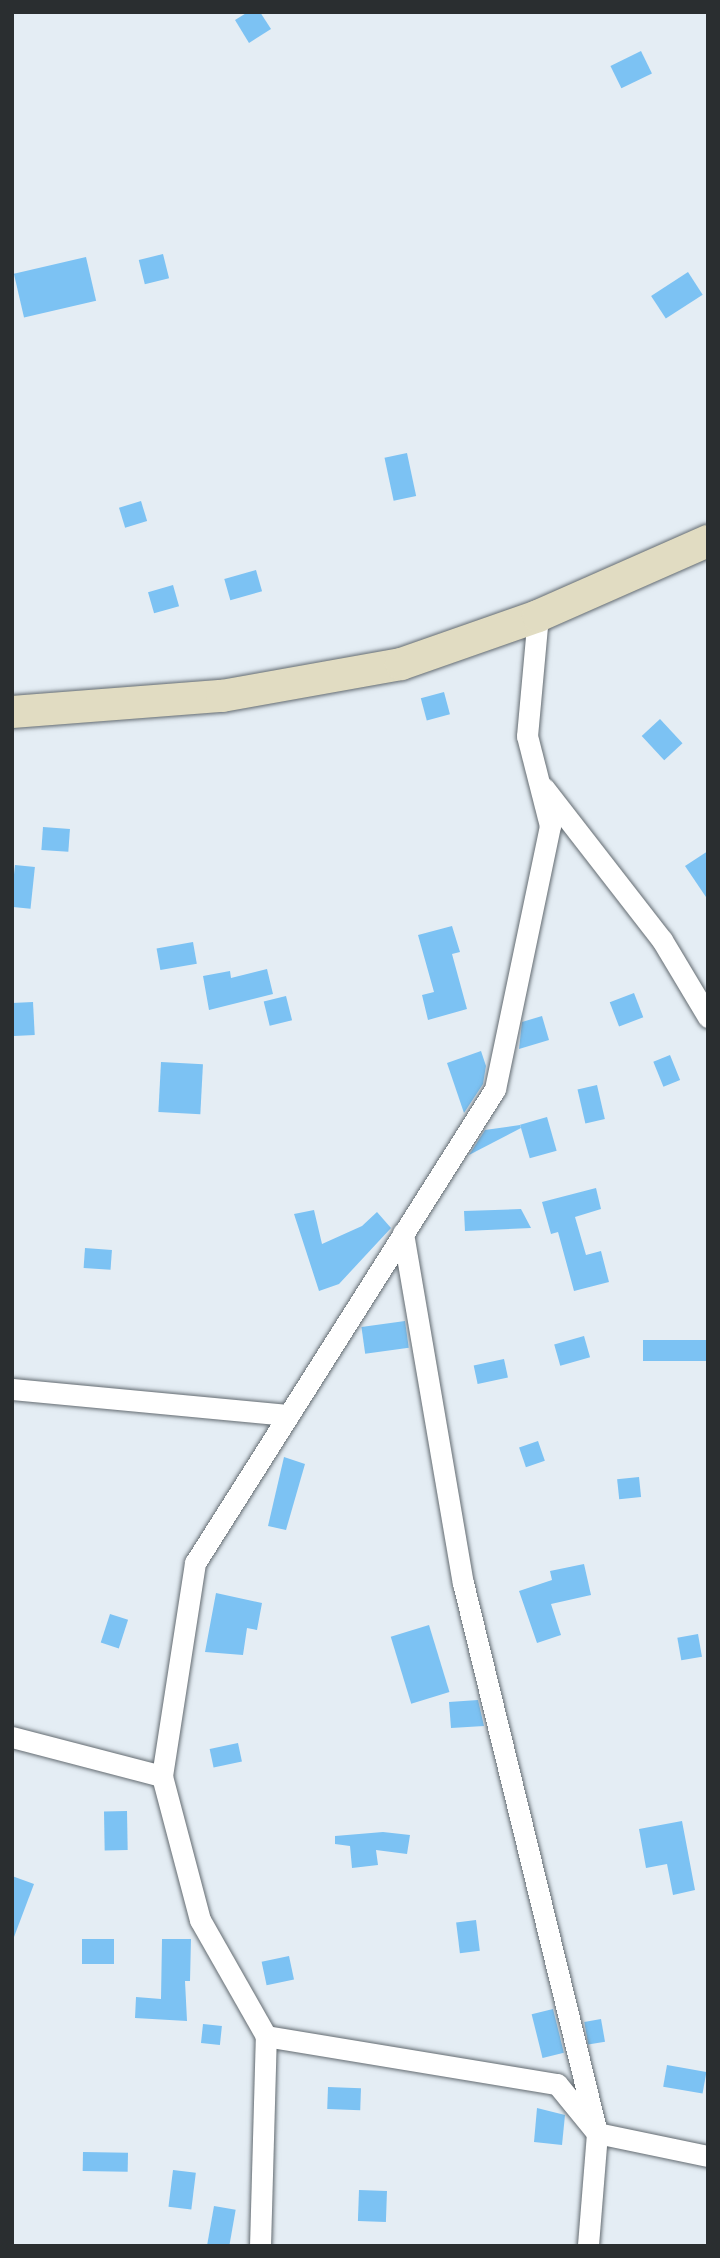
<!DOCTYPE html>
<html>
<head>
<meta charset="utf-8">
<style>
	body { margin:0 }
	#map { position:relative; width:720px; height:2258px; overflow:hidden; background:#e4edf4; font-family:Inter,sans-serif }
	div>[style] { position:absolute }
	.building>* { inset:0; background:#7cc2f3; transform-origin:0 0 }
	.roads { filter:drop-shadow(0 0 2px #636b71) drop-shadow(0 0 2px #636b71) }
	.street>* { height:21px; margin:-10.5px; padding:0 10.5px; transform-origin:10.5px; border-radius:10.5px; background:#fff }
	.secondary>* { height:32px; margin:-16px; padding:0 16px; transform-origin:16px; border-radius:16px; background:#e1dcc2 }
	span { translate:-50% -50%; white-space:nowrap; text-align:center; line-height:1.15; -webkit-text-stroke:7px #e4edf4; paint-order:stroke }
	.frame { position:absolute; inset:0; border:14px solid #2a2e30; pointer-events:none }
</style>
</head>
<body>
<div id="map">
	<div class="building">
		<i style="clip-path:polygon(248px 12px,260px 12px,271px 29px,249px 43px,235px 20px)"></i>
		<i style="left:641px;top:51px;width:25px;height:34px;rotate:64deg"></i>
		<i style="left:163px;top:254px;width:25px;height:25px;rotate:76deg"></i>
		<i style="left:86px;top:257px;width:45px;height:74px;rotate:77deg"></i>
		<i style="left:688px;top:272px;width:27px;height:44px;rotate:57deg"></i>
		<i style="left:407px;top:453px;width:44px;height:23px;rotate:78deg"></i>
		<i style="left:141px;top:501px;width:21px;height:23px;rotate:73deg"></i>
		<i style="left:256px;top:570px;width:22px;height:33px;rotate:74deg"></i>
		<i style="left:173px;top:585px;width:22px;height:26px;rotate:74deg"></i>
		<i style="left:444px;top:692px;width:23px;height:24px;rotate:75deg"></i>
		<i style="left:660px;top:719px;width:33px;height:25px;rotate:47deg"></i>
		<i style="left:43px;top:827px;width:27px;height:23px;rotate:4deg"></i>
		<i style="clip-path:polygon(708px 851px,708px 900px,685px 866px)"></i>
		<i style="left:15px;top:865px;width:20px;height:42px;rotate:6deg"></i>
		<i style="clip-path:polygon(452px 926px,460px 952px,452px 954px,467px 1009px,428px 1020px,422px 995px,434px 992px,418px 935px)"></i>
		<i style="left:193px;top:942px;width:22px;height:37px;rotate:80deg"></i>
		<i style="clip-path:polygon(267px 969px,273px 994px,209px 1010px,203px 976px,230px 971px,231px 978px)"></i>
		<i style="left:634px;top:993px;width:26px;height:26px;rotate:69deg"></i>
		<i style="left:286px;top:996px;width:25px;height:23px;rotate:76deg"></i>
		<i style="left:33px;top:1002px;width:33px;height:21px;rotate:87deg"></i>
		<i style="clip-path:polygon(542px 1016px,549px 1040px,519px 1049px,522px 1022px)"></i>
		<i style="clip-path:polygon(481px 1051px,486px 1066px,483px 1084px,464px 1113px,447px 1063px)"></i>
		<i style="left:670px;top:1055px;width:27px;height:18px;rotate:68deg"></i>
		<i style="left:161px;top:1062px;width:42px;height:50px;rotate:3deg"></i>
		<i style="left:597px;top:1085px;width:35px;height:20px;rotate:77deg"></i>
		<i style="left:547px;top:1117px;width:35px;height:28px;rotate:74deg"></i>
		<i style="clip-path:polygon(520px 1125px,521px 1128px,469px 1155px,485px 1130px)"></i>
		<i style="clip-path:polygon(596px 1188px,601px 1209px,575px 1217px,586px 1255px,601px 1251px,609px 1282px,574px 1291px,558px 1232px,551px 1234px,542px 1202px)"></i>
		<i style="clip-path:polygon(521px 1209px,531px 1228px,465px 1231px,464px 1211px)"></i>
		<i style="clip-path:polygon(314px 1210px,322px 1244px,362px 1226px,377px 1212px,391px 1228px,339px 1284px,319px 1291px,294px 1214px)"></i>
		<i style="left:85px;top:1248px;width:27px;height:20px;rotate:4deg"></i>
		<i style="left:405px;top:1321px;width:27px;height:44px;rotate:82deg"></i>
		<i style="left:584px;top:1336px;width:22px;height:31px;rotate:74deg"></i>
		<i style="left:708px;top:1340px;width:21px;height:65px;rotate:90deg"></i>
		<i style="left:504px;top:1359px;width:19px;height:31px;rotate:78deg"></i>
		<i style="left:538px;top:1441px;width:21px;height:20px;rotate:71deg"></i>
		<i style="clip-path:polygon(284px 1457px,305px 1464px,286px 1530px,268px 1526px)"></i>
		<i style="left:639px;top:1477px;width:20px;height:22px;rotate:84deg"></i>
		<i style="clip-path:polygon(584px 1564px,591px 1595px,551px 1604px,561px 1635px,537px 1643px,519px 1591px,552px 1580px,550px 1571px)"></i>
		<i style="clip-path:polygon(216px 1593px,262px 1603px,257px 1630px,247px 1628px,243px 1655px,205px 1652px)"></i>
		<i style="left:110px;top:1614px;width:19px;height:30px;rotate:18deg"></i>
		<i style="left:429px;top:1625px;width:70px;height:40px;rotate:73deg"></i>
		<i style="left:698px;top:1634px;width:23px;height:21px;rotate:80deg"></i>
		<i style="clip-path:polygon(478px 1700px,484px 1726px,451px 1728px,449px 1702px)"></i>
		<i style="left:238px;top:1743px;width:19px;height:29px;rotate:78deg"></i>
		<i style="left:127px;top:1811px;width:39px;height:23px;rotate:89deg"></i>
		<i style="clip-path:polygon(682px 1821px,695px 1890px,673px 1895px,667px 1864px,646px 1868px,639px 1829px)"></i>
		<i style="clip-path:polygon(383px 1832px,410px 1835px,407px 1854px,376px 1850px,378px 1865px,352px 1868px,350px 1846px,335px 1844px,335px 1836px)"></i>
		<i style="clip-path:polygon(12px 1876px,34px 1884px,14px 1937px,12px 1937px)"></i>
		<i style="left:476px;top:1920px;width:31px;height:20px;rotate:83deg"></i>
		<i style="left:114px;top:1939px;width:25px;height:32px;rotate:90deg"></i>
		<i style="clip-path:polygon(162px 1939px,191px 1939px,190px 1981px,185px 1981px,187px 2021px,135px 2018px,136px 1997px,161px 1999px)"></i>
		<i style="left:289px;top:1956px;width:24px;height:28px;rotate:78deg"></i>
		<i style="left:553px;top:2009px;width:45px;height:22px;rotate:76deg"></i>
		<i style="left:601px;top:2019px;width:23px;height:17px;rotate:80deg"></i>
		<i style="left:203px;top:2024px;width:19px;height:19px;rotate:6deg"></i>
		<i style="left:667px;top:2065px;width:40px;height:22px;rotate:10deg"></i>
		<i style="left:328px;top:2087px;width:33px;height:22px;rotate:2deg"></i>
		<i style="clip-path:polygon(537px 2108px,565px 2115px,562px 2145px,534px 2142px)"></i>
		<i style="left:83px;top:2152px;width:45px;height:19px;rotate:1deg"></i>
		<i style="left:173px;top:2170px;width:23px;height:37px;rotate:7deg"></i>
		<i style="left:359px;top:2190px;width:28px;height:31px;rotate:2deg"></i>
		<i style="left:214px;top:2206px;width:22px;height:41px;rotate:10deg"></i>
	</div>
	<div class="roads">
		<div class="street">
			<i style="left:544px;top:788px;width:192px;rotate:52.2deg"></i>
			<i style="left:662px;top:940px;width:90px;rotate:59.1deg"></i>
			<i style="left:403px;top:1233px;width:355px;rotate:80.3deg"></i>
			<i style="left:463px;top:1583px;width:566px;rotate:76.31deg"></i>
			<i style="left:597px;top:2133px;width:113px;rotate:94.6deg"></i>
			<i style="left:12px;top:1389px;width:277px;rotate:5.4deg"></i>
			<i style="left:12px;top:1737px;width:155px;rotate:14.6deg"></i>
			<i style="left:266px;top:2036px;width:295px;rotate:9.4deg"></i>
			<i style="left:557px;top:2084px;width:63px;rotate:50.8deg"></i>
			<i style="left:597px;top:2133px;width:113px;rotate:11.7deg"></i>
			<i style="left:260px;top:2246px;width:210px;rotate:-88.4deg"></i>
			<i style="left:266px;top:2036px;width:133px;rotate:-119.6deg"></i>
			<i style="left:200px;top:1920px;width:149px;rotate:-104.8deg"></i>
			<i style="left:162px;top:1776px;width:216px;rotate:-81.2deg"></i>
			<i style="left:195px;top:1563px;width:561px;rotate:-57.67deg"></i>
			<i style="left:495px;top:1089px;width:269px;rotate:-78.2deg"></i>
			<i style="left:550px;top:826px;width:93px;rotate:-104.3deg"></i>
			<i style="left:527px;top:736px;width:121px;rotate:-84.8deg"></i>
		</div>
		<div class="secondary">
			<i style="left:12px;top:712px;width:211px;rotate:-4.4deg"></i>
			<i style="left:222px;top:696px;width:182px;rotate:-10.1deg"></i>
			<i style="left:401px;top:664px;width:145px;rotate:-19.3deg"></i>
			<i style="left:538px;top:616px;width:186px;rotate:-23.8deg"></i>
		</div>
	</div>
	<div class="frame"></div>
</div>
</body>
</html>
